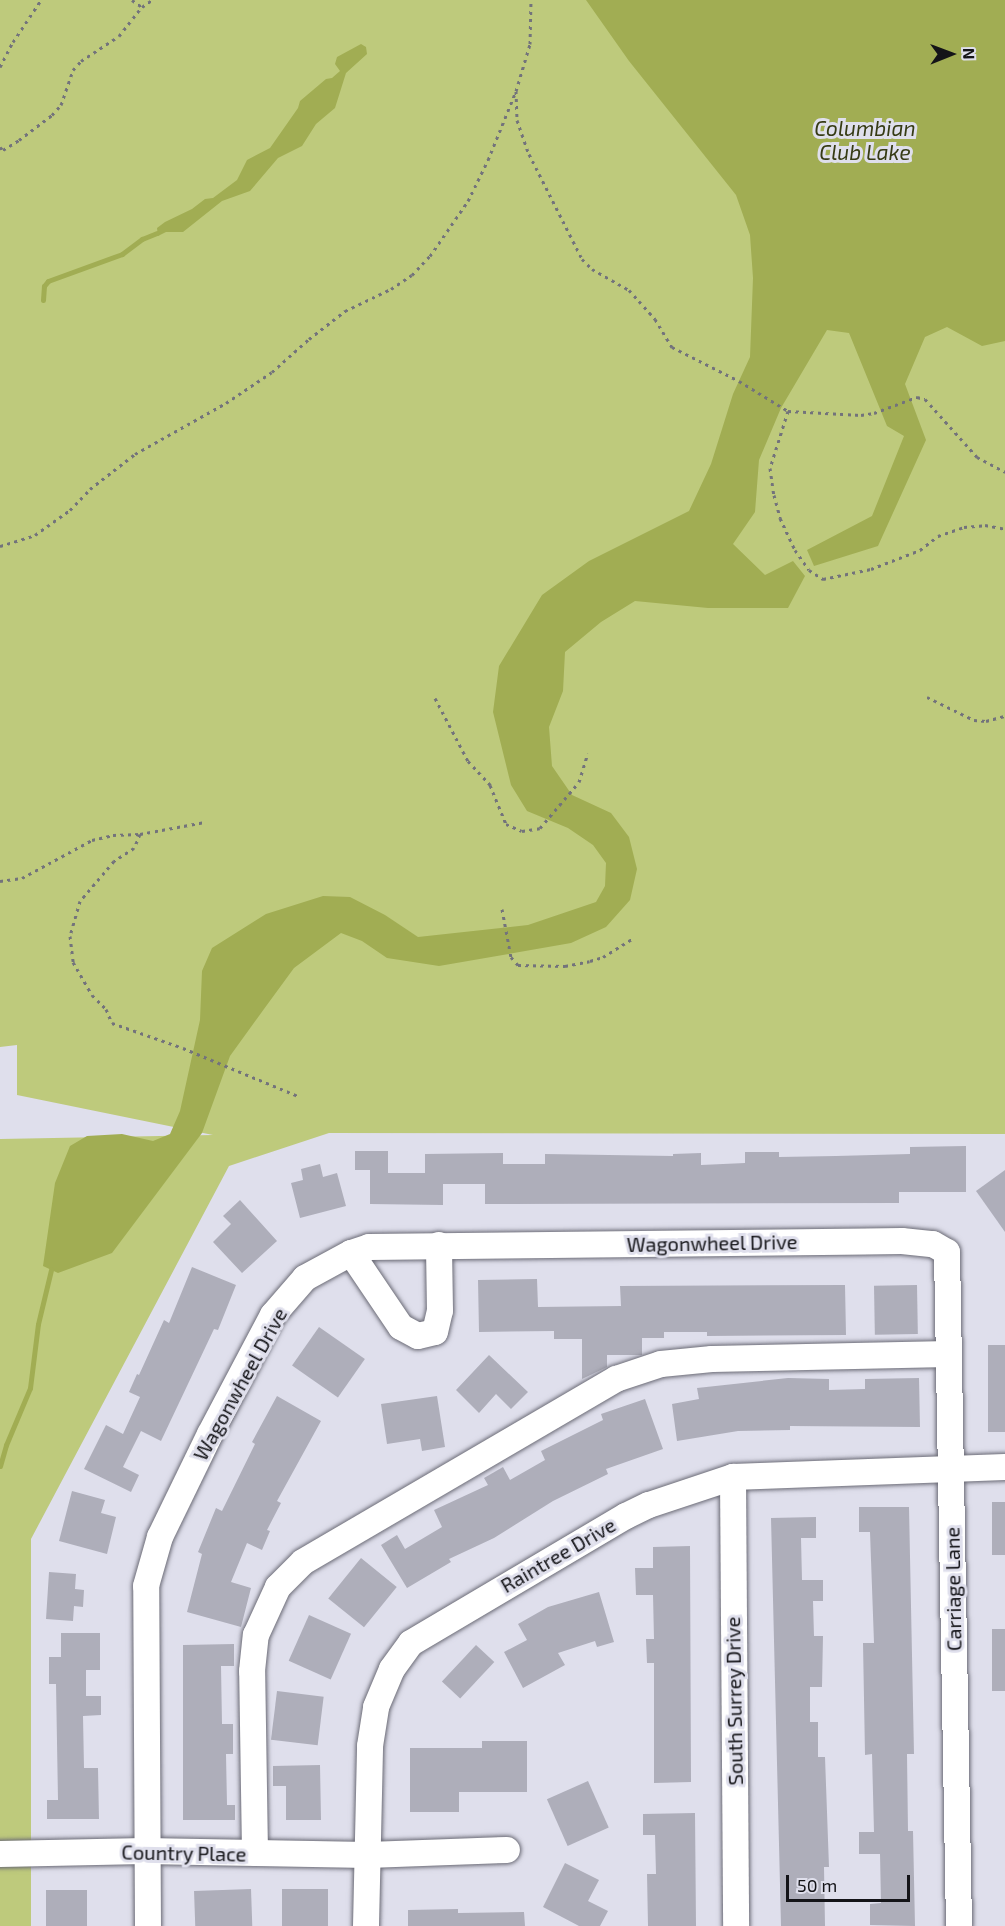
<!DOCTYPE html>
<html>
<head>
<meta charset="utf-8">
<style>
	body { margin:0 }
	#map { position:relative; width:1005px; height:1926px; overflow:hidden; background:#dfdfec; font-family:"Exo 2",sans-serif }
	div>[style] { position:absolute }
	.green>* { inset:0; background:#beca7c }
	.water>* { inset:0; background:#a1ad53 }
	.stream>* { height:5px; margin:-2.5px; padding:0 2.5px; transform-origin:2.5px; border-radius:2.5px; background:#a1ad53 }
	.building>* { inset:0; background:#aeaeba; transform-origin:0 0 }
	.path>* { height:3px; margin-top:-1.5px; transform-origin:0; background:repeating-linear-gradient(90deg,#73737b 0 3px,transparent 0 7.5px) }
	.roads { filter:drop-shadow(0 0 2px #6b6b76) drop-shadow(0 0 2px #6b6b76) }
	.minor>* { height:26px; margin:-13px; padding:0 13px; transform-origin:13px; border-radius:13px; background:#fff }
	span { translate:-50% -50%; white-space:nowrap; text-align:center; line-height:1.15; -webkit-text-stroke:6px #dfdfec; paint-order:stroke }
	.street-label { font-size:20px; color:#141418 }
	.water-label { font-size:21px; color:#363b15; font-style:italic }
	.north { position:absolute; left:921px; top:24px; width:60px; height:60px; -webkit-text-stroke:4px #dfdfec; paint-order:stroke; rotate:89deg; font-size:16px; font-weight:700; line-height:24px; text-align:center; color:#141418 }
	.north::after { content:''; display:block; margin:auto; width:21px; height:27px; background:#141418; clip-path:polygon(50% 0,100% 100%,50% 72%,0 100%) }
	.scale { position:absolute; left:786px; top:1875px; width:124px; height:27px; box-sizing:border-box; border:3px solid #141418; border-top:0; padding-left:8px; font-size:18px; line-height:21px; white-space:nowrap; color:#141418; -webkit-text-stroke:4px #dfdfec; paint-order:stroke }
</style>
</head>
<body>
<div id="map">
	<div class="green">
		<i style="clip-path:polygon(0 0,1005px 0,1005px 1134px,329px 1133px,229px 1166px,31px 1539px,31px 1926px,0 1926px,0 1139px,213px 1135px,17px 1095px,17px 1045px,0 1047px)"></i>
	</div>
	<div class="water">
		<i style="clip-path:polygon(586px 0,1005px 0,1005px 341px,982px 346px,947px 327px,925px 337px,905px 384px,926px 440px,878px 546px,814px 566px,807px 550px,872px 516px,904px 436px,887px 426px,849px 333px,827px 330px,781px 408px,759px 460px,755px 512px,733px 544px,765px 575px,793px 561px,805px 576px,788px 608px,708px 608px,635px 601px,601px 622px,565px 652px,563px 691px,549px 727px,552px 766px,572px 795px,611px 813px,629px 837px,637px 869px,630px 900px,606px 927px,571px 943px,439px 966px,387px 958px,362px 941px,341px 933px,294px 968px,264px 1009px,230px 1056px,202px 1133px,112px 1253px,58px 1273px,43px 1266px,55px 1183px,70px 1146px,87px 1136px,122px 1134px,153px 1141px,170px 1134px,180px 1111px,200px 1020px,202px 971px,212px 948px,266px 914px,323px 896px,350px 897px,385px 915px,418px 937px,528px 925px,596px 902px,605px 886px,606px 863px,593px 845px,568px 828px,527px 811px,511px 785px,493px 712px,499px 666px,542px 595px,589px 561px,689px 511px,711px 464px,733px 394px,750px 357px,753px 278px,750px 235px,736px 195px,629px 61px)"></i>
		<i style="clip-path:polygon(361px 44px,366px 47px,367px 54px,346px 73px,335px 108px,316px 124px,302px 146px,278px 158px,250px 191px,222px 201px,183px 232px,166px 232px,158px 236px,157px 228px,165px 222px,192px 209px,205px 199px,213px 198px,237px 180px,247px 160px,270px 148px,298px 108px,300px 101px,326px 79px,332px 78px,340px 71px,335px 64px,337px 57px)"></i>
	</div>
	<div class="stream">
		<i style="left:43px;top:300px;width:14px;rotate:-86deg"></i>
		<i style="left:44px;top:286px;width:6px;rotate:-51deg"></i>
		<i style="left:48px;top:281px;width:79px;rotate:-20deg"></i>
		<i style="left:122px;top:254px;width:25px;rotate:-37deg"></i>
		<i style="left:142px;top:239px;width:16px;rotate:-22deg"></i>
		<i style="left:0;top:1466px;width:22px;rotate:-74deg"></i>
		<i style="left:6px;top:1445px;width:62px;rotate:-67.2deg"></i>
		<i style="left:30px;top:1388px;width:64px;rotate:-82.9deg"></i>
		<i style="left:38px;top:1324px;width:56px;rotate:-76.5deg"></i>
	</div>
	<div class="building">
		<i style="clip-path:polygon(966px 1146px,966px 1192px,899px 1192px,899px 1203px,485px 1204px,485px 1184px,443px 1184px,443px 1205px,370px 1204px,370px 1170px,355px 1170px,355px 1151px,388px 1151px,388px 1173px,425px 1173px,425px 1154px,503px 1153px,503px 1164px,545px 1164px,545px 1154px,673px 1156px,673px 1154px,701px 1153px,701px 1165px,745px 1163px,745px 1152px,779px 1152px,779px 1157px,836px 1156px,910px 1154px,910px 1147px)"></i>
		<i style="clip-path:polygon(320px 1164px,323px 1177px,337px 1173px,346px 1206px,300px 1218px,291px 1183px,303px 1180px,301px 1169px)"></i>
		<i style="clip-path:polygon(1005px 1170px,1005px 1232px,976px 1191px)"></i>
		<i style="clip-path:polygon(240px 1200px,277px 1241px,242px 1273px,213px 1242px,231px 1224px,223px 1216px)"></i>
		<i style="clip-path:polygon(192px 1267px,236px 1285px,218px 1330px,214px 1329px,161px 1441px,141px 1431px,123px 1467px,139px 1475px,131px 1492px,84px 1469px,106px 1425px,123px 1434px,140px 1397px,129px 1392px,137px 1374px,139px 1375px,164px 1320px,169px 1323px)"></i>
		<i style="clip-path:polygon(537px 1279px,538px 1307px,621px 1306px,620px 1286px,845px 1285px,846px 1335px,707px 1336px,707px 1332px,664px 1332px,664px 1338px,642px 1338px,642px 1355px,607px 1355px,607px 1367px,582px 1379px,582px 1339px,554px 1339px,554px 1331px,479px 1332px,478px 1280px)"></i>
		<i style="left:917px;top:1285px;width:49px;height:43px;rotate:89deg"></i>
		<i style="left:319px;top:1327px;width:56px;height:47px;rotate:35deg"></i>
		<i style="left:988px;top:1345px;width:17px;height:87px"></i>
		<i style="clip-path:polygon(489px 1355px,528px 1392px,511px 1409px,496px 1394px,479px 1413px,456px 1390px)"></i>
		<i style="clip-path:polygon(788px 1378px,829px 1379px,829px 1390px,865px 1389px,865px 1379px,919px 1378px,920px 1427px,790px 1426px,790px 1430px,738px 1431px,677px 1441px,672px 1404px,699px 1399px,697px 1388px)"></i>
		<i style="clip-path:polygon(277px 1396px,321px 1421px,277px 1501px,281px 1503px,267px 1530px,270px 1531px,262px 1550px,247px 1543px,231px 1582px,251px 1588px,241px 1627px,187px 1612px,202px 1554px,198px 1552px,216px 1508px,222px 1511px,255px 1444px,252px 1442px)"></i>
		<i style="clip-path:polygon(437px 1396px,445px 1447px,422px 1451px,420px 1439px,387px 1444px,381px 1404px)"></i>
		<i style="clip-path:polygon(645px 1399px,663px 1449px,606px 1469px,608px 1474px,553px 1501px,494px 1538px,449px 1559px,451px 1562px,407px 1588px,381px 1545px,397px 1535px,405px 1549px,442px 1527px,434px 1510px,488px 1485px,484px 1478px,503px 1467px,510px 1480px,545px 1460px,541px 1451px,603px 1420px,601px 1414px)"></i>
		<i style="clip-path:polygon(72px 1491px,105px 1500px,101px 1513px,116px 1517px,107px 1554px,59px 1541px)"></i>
		<i style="left:992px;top:1502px;width:13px;height:53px"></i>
		<i style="clip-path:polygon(859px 1507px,909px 1507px,914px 1754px,907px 1754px,908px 1831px,913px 1831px,915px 1926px,870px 1925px,870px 1904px,881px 1903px,880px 1854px,859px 1854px,859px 1832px,874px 1832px,872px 1754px,865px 1755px,863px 1643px,874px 1643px,870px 1532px,859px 1532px)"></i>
		<i style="clip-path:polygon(816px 1517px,816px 1538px,801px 1538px,802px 1580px,823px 1580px,823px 1601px,813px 1601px,814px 1636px,823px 1636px,822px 1687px,810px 1687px,810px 1722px,818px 1722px,818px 1757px,825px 1757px,829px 1867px,824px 1867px,825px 1926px,781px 1926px,771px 1518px)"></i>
		<i style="clip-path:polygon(690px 1546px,691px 1782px,654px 1783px,654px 1663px,647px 1663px,646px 1639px,654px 1639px,653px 1595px,636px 1595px,635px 1568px,653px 1568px,653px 1547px)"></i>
		<i style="left:361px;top:1558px;width:46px;height:52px;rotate:39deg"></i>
		<i style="clip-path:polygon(49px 1572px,76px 1574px,75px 1589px,84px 1590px,83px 1607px,74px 1606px,73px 1621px,46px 1619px)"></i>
		<i style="clip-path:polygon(599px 1592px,614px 1642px,597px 1647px,595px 1641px,558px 1653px,565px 1665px,523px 1688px,504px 1652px,527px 1640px,518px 1624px,548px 1607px)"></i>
		<i style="left:309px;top:1615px;width:46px;height:50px;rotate:24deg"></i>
		<i style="left:992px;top:1629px;width:13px;height:62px"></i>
		<i style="clip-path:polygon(61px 1633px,100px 1633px,100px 1670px,86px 1670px,86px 1696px,101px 1696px,101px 1715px,83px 1716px,84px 1768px,98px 1768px,99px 1819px,47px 1819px,47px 1800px,58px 1800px,56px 1684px,49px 1684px,49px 1657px,61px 1657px)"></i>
		<i style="clip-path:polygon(234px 1644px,234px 1666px,221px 1666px,222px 1724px,233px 1724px,233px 1754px,226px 1754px,227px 1805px,235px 1805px,235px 1820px,183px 1820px,183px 1645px)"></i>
		<i style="left:476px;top:1645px;width:25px;height:50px;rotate:43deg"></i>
		<i style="left:277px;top:1691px;width:47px;height:49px;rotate:7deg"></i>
		<i style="clip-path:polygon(482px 1741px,527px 1741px,527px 1792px,459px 1792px,459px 1812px,410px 1812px,410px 1748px,482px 1748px)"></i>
		<i style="clip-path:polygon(320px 1765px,321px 1820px,286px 1820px,286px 1786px,273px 1786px,273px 1766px)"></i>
		<i style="left:588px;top:1781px;width:51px;height:45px;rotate:66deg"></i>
		<i style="clip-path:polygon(695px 1813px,696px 1926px,648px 1926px,647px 1874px,656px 1874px,655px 1835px,643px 1835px,643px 1814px)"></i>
		<i style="clip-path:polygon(565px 1863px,599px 1880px,588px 1901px,608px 1911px,600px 1926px,579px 1926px,543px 1907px)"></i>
		<i style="left:251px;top:1889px;width:37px;height:57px;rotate:88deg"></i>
		<i style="left:282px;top:1889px;width:46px;height:37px"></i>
		<i style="left:46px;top:1890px;width:41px;height:36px"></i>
		<i style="clip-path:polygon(458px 1909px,458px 1913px,524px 1912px,525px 1926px,408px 1926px,408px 1910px)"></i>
	</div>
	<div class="path">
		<i style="left:132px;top:0;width:12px;rotate:35deg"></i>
		<i style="left:0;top:67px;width:28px;rotate:-63deg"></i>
		<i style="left:13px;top:42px;width:50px;rotate:-56.3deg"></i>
		<i style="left:516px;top:91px;width:29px;rotate:88deg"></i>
		<i style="left:517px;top:120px;width:36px;rotate:71deg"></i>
		<i style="left:529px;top:154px;width:118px;rotate:63.2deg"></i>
		<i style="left:582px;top:259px;width:14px;rotate:45deg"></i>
		<i style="left:592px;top:269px;width:43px;rotate:29.6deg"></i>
		<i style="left:629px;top:290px;width:39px;rotate:48deg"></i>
		<i style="left:655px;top:319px;width:33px;rotate:59deg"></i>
		<i style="left:672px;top:347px;width:75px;rotate:26.9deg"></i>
		<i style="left:739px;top:381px;width:57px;rotate:31.5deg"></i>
		<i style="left:788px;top:411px;width:60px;rotate:107.5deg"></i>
		<i style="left:770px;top:468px;width:27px;rotate:82deg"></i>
		<i style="left:774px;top:495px;width:24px;rotate:75deg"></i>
		<i style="left:780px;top:518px;width:35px;rotate:65deg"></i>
		<i style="left:795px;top:550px;width:24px;rotate:55deg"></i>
		<i style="left:809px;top:570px;width:17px;rotate:33deg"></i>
		<i style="left:823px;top:579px;width:49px;rotate:-11.8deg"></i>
		<i style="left:871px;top:569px;width:53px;rotate:-21.2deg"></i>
		<i style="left:920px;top:550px;width:23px;rotate:-38deg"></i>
		<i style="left:938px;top:536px;width:28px;rotate:-19deg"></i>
		<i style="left:964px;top:527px;width:21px;rotate:-5deg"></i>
		<i style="left:985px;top:525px;width:20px;rotate:11deg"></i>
		<i style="left:0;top:147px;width:4px;rotate:45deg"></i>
		<i style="left:3px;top:150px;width:19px;rotate:-32deg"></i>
		<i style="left:19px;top:140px;width:41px;rotate:-37.1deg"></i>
		<i style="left:52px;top:115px;width:13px;rotate:-48deg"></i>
		<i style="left:61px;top:105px;width:37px;rotate:-71deg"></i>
		<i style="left:73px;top:70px;width:12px;rotate:-48deg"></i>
		<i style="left:81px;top:61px;width:45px;rotate:-33.3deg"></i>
		<i style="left:119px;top:36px;width:37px;rotate:-52deg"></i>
		<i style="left:142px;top:7px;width:12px;rotate:-35deg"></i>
		<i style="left:788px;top:411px;width:73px;rotate:3.1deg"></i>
		<i style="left:861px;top:415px;width:13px;rotate:-9deg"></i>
		<i style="left:874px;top:413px;width:46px;rotate:-20.4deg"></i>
		<i style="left:917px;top:397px;width:8px;rotate:14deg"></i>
		<i style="left:925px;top:399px;width:78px;rotate:48.1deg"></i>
		<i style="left:977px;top:457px;width:32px;rotate:28deg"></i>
		<i style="left:0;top:546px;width:37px;rotate:-17deg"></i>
		<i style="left:35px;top:535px;width:43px;rotate:-35.5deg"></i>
		<i style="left:70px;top:510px;width:29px;rotate:-46deg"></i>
		<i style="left:90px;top:489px;width:57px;rotate:-37.9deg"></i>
		<i style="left:135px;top:454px;width:104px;rotate:-29.3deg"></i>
		<i style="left:226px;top:403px;width:55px;rotate:-34deg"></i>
		<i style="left:272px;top:372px;width:50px;rotate:-41.7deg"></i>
		<i style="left:309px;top:339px;width:46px;rotate:-37.9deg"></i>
		<i style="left:345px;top:311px;width:51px;rotate:-25.6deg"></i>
		<i style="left:391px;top:289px;width:25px;rotate:-34deg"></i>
		<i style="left:412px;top:275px;width:26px;rotate:-47deg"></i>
		<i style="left:430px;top:256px;width:67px;rotate:-55.4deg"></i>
		<i style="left:468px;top:201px;width:46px;rotate:-64deg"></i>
		<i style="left:488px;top:160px;width:74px;rotate:-67.9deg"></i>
		<i style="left:516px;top:91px;width:49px;rotate:-73.4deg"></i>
		<i style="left:530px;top:44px;width:44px;rotate:-88.7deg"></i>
		<i style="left:927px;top:697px;width:52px;rotate:26.1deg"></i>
		<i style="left:974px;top:720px;width:12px;rotate:5deg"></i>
		<i style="left:986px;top:721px;width:20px;rotate:-15deg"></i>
		<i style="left:435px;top:698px;width:71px;rotate:62.4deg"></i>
		<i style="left:468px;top:761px;width:33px;rotate:47deg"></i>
		<i style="left:490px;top:785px;width:42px;rotate:67.7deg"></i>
		<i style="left:506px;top:824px;width:17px;rotate:24deg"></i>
		<i style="left:522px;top:831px;width:18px;rotate:-9deg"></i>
		<i style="left:540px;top:828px;width:60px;rotate:-49.7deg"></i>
		<i style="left:579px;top:782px;width:30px;rotate:-73deg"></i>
		<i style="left:140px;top:834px;width:15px;rotate:113deg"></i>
		<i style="left:134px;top:848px;width:24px;rotate:147deg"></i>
		<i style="left:114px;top:861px;width:52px;rotate:130.4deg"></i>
		<i style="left:80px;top:901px;width:36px;rotate:106deg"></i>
		<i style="left:70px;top:936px;width:26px;rotate:83deg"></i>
		<i style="left:73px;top:962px;width:38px;rotate:60deg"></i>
		<i style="left:92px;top:995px;width:20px;rotate:45deg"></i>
		<i style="left:106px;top:1009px;width:15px;rotate:67deg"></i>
		<i style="left:112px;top:1023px;width:75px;rotate:19.4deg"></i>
		<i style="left:183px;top:1048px;width:125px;rotate:22.7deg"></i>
		<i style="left:0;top:881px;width:22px;rotate:-8deg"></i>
		<i style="left:22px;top:878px;width:80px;rotate:-28.5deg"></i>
		<i style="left:92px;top:840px;width:22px;rotate:-13deg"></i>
		<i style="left:113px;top:835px;width:27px;rotate:-2deg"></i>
		<i style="left:140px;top:834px;width:66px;rotate:-10.5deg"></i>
		<i style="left:502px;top:909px;width:49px;rotate:79.4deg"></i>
		<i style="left:511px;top:957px;width:11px;rotate:49deg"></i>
		<i style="left:518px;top:965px;width:47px;rotate:1.2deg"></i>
		<i style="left:565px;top:966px;width:25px;rotate:-11deg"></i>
		<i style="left:590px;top:961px;width:14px;rotate:-17deg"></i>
		<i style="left:603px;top:957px;width:36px;rotate:-32deg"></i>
	</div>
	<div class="roads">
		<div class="minor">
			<i style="left:351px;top:1253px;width:89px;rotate:56deg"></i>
			<i style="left:401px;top:1327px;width:19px;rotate:28deg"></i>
			<i style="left:418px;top:1336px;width:17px;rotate:-13deg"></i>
			<i style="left:435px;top:1332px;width:22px;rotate:-77deg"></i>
			<i style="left:440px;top:1311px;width:66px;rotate:-90.9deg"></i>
			<i style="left:733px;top:1477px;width:449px;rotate:89.6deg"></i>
			<i style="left:255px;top:1853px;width:182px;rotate:-90.9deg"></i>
			<i style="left:252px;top:1671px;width:36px;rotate:-84deg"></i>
			<i style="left:256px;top:1635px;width:53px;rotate:-65.4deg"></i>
			<i style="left:278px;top:1587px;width:35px;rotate:-45deg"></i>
			<i style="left:303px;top:1562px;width:363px;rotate:-30.3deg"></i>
			<i style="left:616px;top:1379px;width:47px;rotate:-18.4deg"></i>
			<i style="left:661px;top:1364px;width:51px;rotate:-5.6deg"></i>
			<i style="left:712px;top:1359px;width:237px;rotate:-1.2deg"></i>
			<i style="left:0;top:1854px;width:145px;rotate:-1.2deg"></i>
			<i style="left:145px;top:1851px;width:223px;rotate:1deg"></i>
			<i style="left:368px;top:1855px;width:139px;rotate:-2.1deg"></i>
			<i style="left:148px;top:1926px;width:340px;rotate:-90.3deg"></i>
			<i style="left:146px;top:1586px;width:51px;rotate:-74.1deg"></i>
			<i style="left:160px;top:1537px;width:114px;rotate:-64.1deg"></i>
			<i style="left:210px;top:1434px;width:135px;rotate:-62.1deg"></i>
			<i style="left:273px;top:1315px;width:49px;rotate:-49.1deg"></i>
			<i style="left:305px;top:1278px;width:52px;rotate:-28.5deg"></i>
			<i style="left:351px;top:1253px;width:19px;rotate:-18deg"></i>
			<i style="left:369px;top:1247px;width:533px;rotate:-0.64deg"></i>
			<i style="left:902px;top:1241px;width:31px;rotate:6deg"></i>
			<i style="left:933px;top:1244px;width:16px;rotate:30deg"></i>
			<i style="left:947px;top:1252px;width:674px;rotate:88.98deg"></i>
			<i style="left:366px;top:1926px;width:180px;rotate:-88.7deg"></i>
			<i style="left:370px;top:1746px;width:39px;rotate:-81deg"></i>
			<i style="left:376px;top:1707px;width:41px;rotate:-67.2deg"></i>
			<i style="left:392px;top:1669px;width:32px;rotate:-54deg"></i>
			<i style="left:411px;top:1643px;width:250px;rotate:-30.6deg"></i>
			<i style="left:626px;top:1516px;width:25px;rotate:-26deg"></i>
			<i style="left:649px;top:1505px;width:89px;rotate:-18.4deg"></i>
			<i style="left:733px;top:1477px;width:272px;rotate:-2.1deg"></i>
		</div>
	</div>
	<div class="street-label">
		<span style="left:712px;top:1243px;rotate:-1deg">Wagonwheel Drive</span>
		<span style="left:240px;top:1384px;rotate:-61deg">Wagonwheel Drive</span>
		<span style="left:558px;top:1555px;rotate:-30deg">Raintree Drive</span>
		<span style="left:953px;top:1589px;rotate:-91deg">Carriage Lane</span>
		<span style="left:734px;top:1701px;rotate:-91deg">South Surrey Drive</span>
		<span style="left:184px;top:1853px;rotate:1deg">Country Place</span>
	</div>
	<div class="water-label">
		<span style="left:865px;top:140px">Columbian<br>Club Lake</span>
	</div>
	<div class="north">N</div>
	<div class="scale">50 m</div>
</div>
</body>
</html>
